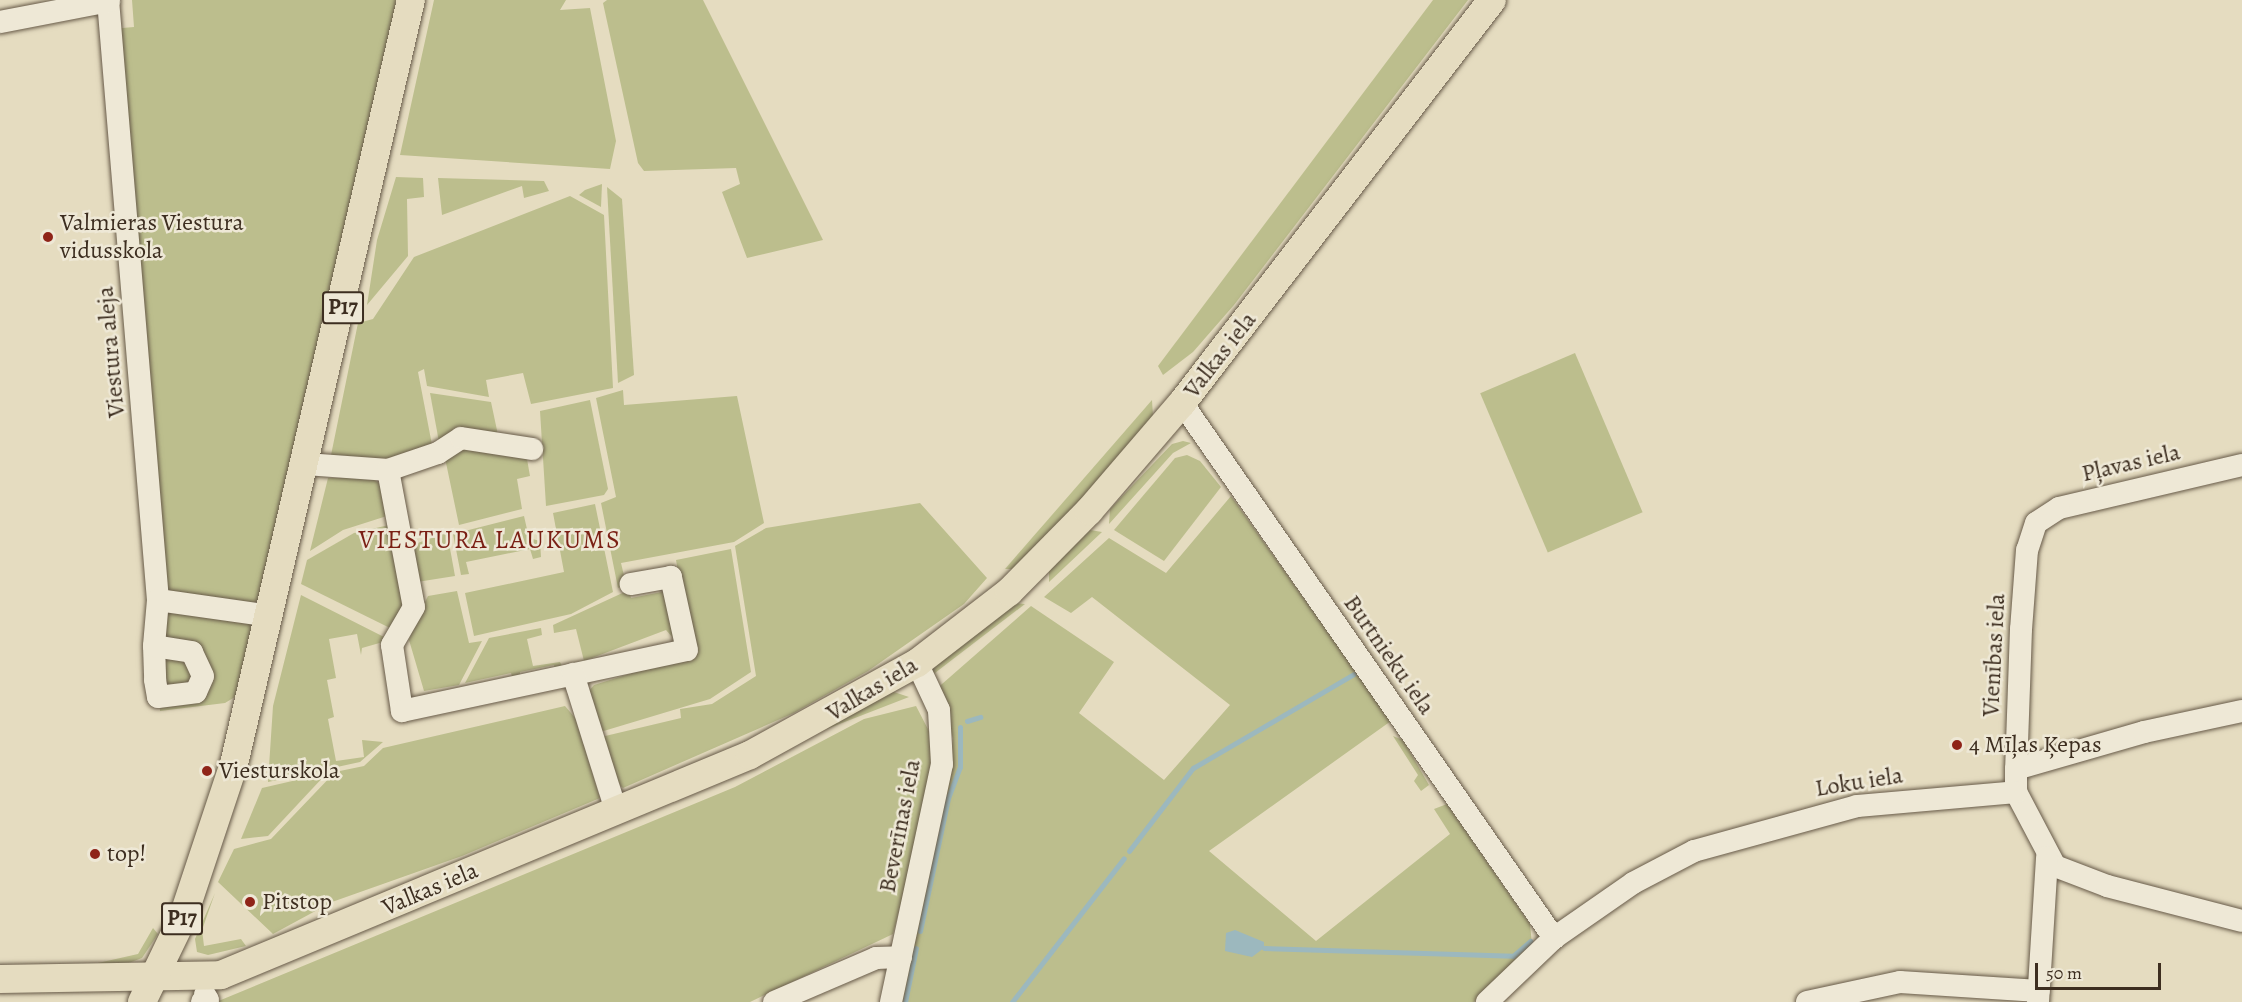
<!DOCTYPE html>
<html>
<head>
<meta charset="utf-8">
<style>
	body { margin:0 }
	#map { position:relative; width:2242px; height:1002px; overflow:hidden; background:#e5dcc0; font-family:Alegreya,serif }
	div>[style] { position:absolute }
	.green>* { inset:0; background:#bcbe8d; transform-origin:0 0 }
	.water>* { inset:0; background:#9cb8be }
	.stream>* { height:5px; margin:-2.5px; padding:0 2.5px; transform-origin:2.5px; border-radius:2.5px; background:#9cb8be }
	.roads { filter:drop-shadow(0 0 2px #675a48) drop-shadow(0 0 2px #675a48) }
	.minor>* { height:22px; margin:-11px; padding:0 11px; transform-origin:11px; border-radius:11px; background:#eee8d6 }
	.major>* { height:28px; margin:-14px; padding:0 14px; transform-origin:14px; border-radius:14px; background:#e5dcc0 }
	.dots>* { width:16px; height:16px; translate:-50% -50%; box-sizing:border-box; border:3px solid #eee8d6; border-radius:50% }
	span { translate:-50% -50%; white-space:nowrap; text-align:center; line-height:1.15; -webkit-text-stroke:5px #eee8d6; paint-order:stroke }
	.shield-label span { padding:2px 4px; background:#eee8d6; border:2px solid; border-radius:4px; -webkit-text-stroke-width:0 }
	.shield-label { font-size:22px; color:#3d2e20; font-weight:700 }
	.poi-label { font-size:24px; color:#3d2e20 }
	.left { translate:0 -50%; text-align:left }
	.street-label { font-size:24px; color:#3d2e20 }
	.neighbourhood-label { font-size:26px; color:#7a1f14; letter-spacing:1.5px }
	.scale { position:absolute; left:2035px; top:963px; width:126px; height:27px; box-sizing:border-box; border:3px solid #3d2e20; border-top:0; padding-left:8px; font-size:18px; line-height:21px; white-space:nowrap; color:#3d2e20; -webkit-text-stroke:4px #eee8d6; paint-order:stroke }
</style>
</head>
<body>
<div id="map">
	<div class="green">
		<i style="clip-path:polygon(132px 0,396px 0,395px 5px,410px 5px,253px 686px,225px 703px,160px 711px,111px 29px,134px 27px)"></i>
		<i style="clip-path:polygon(434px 0,566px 0,560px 10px,590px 8px,616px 141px,610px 169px,400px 155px)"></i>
		<i style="clip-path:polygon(607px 0,703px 0,823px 240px,747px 258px,722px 192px,740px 184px,736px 168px,644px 171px,638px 163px,603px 3px)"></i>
		<i style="clip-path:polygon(1433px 0,1468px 0,1234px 305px,1193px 352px,1163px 375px,1158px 366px)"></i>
		<i style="clip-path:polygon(396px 177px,423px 178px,424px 197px,407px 199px,408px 256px,367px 305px,377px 240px)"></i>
		<i style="clip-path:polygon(438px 178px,544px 181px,549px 191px,524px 198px,522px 186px,442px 215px)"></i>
		<i style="clip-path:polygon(602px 184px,601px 207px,579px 195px,585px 190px)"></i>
		<i style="clip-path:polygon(607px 187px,622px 199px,634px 375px,618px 383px)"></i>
		<i style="clip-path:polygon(570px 196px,604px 215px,613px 388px,531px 404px,523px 373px,486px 380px,489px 397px,427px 386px,424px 369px,418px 372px,433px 450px,402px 462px,330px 460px,358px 323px,373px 319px,414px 257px)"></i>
		<i style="left:1575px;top:353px;width:173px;height:103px;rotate:67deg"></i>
		<i style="clip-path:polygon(623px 390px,624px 405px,737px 396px,764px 523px,734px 542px,621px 563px,626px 584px,618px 588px,601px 503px,616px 497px,596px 398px)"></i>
		<i style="clip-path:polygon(430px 393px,491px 402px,498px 435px,439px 442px)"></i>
		<i style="clip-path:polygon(590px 400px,608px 489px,604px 495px,546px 506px,540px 411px)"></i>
		<i style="clip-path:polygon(1152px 400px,1153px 416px,1146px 430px,1016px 569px,1005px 569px)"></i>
		<i style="clip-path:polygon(1183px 441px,1191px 443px,1173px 453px,1109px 524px,1110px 509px,1172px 444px)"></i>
		<i style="clip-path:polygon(458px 447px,527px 459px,530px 476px,517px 479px,522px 509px,459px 525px,445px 458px)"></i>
		<i style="clip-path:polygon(1187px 455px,1200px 461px,1221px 487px,1164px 561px,1114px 530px,1175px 458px)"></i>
		<i style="clip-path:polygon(328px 478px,372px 478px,380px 484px,390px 515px,343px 530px,310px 551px)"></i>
		<i style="clip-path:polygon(1231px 496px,1391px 721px,1209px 851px,1316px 941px,1450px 834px,1434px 809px,1447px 804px,1530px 924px,1532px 945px,1474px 1002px,900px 1002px,949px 778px,953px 738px,934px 691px,1031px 606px,1114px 662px,1079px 713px,1164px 780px,1230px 705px,1092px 597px,1071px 613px,1044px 597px,1109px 538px,1166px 573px)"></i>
		<i style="clip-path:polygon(920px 503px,987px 578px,964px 604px,868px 671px,794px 713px,623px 788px,618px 784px,601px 737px,681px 718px,680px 709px,712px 704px,756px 676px,735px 546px,766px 528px)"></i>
		<i style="clip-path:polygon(595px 504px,613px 592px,571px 614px,474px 636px,465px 593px,564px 572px,553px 513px)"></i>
		<i style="clip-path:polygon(524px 516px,529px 538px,540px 541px,541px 557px,533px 559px,530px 549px,466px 562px,469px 574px,461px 575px,453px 534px)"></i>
		<i style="clip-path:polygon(389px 525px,405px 613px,394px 630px,301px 584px,307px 560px,354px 533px)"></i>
		<i style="clip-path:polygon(1090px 530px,1102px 532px,1049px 582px,1049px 570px)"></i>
		<i style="clip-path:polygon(447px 532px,455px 576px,417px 582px,410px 546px)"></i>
		<i style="clip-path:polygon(731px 549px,751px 672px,710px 699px,597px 733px,588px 692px,594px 685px,693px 654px,676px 560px)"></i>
		<i style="clip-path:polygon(629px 590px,631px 598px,667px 591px,674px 639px,666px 630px,584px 661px,576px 629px,554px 633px,553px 625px)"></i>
		<i style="clip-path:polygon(457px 591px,469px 643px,482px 641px,459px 685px,424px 691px,409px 640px,415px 622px,428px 596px)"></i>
		<i style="clip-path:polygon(301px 595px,390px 640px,362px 648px,361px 655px,357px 634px,329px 639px,336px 678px,327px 680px,334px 717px,328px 719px,336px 761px,364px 757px,362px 740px,383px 742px,360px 762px,268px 782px,273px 706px)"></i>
		<i style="clip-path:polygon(1012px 603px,1025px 604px,931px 676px,934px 666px)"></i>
		<i style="clip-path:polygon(541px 628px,542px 635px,527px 639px,533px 666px,560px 662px,566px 674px,557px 676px,554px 665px,520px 672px,520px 682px,514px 684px,511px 673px,465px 683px,489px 638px)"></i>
		<i style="clip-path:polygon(891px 691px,909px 697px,824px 730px,823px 728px)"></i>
		<i style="clip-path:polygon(565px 706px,576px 719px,600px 798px,462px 856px,332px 902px,273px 934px,218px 882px,234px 849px,271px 839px,335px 772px,364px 766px,383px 748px)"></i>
		<i style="clip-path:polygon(916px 706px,931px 735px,932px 751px,925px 811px,893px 934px,750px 1002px,216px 1002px,735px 787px,864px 719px)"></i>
		<i style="clip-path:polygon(1393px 736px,1403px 740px,1429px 785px,1421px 791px,1414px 781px,1418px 775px)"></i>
		<i style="clip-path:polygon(327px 773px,268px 836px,241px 839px,262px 788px)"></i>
		<i style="clip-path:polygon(215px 893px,202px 930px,204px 946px,241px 939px,246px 946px,208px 955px,197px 952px,195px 939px)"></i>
		<i style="clip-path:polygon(153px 928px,158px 934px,142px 958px,126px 964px,98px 963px,138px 954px)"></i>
	</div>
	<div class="water">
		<i style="clip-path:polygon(1235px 930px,1264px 942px,1264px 948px,1252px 957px,1225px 951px,1226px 933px)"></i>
	</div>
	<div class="stream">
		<i style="left:967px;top:721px;width:14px;rotate:-17deg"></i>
		<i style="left:1129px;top:851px;width:105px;rotate:-52.4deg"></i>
		<i style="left:1193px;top:768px;width:186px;rotate:-30.3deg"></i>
		<i style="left:920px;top:931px;width:136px;rotate:-78.1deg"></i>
		<i style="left:948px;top:798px;width:33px;rotate:-69deg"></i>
		<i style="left:960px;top:767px;width:40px;rotate:-90deg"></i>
		<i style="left:1264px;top:948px;width:249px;rotate:1.8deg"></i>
		<i style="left:1513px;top:956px;width:23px;rotate:-41deg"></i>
		<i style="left:905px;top:1002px;width:55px;rotate:-78.5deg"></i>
		<i style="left:1012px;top:1002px;width:182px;rotate:-52.1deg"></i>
	</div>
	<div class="roads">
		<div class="minor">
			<i style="left:108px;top:0;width:602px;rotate:85.24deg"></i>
			<i style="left:158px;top:600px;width:46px;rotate:95deg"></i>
			<i style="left:154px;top:646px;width:34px;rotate:88deg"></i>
			<i style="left:155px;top:680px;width:17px;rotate:80deg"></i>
			<i style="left:158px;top:697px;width:38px;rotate:-7deg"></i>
			<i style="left:196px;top:692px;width:17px;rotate:-66deg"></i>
			<i style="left:203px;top:676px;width:26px;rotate:-115deg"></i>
			<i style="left:192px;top:652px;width:38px;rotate:-171deg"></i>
			<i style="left:0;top:22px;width:111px;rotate:-10.9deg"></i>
			<i style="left:1182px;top:403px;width:652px;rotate:55.19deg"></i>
			<i style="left:306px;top:464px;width:82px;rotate:4.2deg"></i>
			<i style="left:388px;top:470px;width:139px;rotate:79.3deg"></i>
			<i style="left:414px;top:607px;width:44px;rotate:120.1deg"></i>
			<i style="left:392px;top:645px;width:67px;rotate:81.4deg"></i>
			<i style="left:402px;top:711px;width:291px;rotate:-12.1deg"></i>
			<i style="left:687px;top:650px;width:75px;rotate:-102.4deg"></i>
			<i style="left:671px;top:577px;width:41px;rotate:170.1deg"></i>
			<i style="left:2242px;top:465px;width:188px;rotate:166.8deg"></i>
			<i style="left:2059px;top:508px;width:27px;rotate:147deg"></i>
			<i style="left:2036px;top:523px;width:28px;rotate:108deg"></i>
			<i style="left:2027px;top:550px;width:79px;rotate:94.3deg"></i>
			<i style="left:2021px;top:629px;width:140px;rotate:92deg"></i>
			<i style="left:2016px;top:769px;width:23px;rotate:90deg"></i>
			<i style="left:2016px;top:792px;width:84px;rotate:62.2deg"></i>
			<i style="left:2055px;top:866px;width:56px;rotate:21deg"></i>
			<i style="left:2107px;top:886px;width:139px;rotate:14.5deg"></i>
			<i style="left:388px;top:470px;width:53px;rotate:-18.8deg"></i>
			<i style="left:438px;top:453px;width:27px;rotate:-33deg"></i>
			<i style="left:461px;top:438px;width:72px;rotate:8.8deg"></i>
			<i style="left:158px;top:600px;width:113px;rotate:8.1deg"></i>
			<i style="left:573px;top:674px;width:143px;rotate:72.5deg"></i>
			<i style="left:2016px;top:769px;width:133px;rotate:-16.1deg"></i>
			<i style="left:2144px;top:732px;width:100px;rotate:-12.1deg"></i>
			<i style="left:202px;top:1002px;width:6px;rotate:-18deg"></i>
			<i style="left:208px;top:1000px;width:6px;rotate:-121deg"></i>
			<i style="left:774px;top:1002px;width:111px;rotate:-23.3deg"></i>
			<i style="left:876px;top:958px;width:25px;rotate:-2deg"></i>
			<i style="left:891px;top:1002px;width:243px;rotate:-77.9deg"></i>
			<i style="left:942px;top:764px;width:54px;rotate:-93.2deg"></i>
			<i style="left:939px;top:710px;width:52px;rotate:-115.1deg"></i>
			<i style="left:1487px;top:1002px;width:93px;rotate:-43.7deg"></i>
			<i style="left:1554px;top:938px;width:96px;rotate:-34.8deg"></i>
			<i style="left:1633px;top:883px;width:69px;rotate:-27.7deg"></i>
			<i style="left:1694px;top:851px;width:169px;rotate:-15.4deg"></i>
			<i style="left:1857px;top:806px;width:160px;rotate:-5deg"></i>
			<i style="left:1807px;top:1002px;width:95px;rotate:-12.1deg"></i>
			<i style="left:1900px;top:982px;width:139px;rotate:3.7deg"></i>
			<i style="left:2038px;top:1002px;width:145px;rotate:-86.4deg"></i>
		</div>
		<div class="major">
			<i style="left:0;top:979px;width:221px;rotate:-1deg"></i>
			<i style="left:221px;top:975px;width:573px;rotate:-22.58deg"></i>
			<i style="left:750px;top:755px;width:191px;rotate:-28.9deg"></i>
			<i style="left:917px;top:663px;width:116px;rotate:-37.7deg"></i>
			<i style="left:1009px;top:592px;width:114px;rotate:-45.4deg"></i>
			<i style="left:1089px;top:511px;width:143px;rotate:-49.3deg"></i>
			<i style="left:1182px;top:403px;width:508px;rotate:-52.43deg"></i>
			<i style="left:142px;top:1002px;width:94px;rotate:-64.2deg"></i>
			<i style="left:183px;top:917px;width:161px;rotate:-71.6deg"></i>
			<i style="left:234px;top:764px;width:784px;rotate:-76.96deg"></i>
		</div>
	</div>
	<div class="dots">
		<i style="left:48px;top:237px;background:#8f2418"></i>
		<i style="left:1957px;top:745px;background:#8f2418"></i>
		<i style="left:207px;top:771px;background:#8f2418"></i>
		<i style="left:95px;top:854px;background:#8f2418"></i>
		<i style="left:250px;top:902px;background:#8f2418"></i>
	</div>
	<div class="shield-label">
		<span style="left:343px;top:308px">P17</span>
		<span style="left:182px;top:919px">P17</span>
	</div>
	<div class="poi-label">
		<span class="left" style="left:60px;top:237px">Valmieras Viestura<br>vidusskola</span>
		<span class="left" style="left:1969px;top:745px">4 Mīļas Ķepas</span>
		<span class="left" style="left:219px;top:771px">Viesturskola</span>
		<span class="left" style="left:107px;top:854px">top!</span>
		<span class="left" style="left:262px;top:902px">Pitstop</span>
	</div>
	<div class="street-label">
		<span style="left:111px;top:352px;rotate:-95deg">Viestura aleja</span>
		<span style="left:1220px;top:355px;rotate:-52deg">Valkas iela</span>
		<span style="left:2131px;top:463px;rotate:-13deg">Pļavas iela</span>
		<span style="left:1389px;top:655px;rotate:55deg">Burtnieku iela</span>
		<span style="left:1994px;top:655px;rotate:-87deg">Vienības iela</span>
		<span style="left:872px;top:689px;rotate:-31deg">Valkas iela</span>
		<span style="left:1859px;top:782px;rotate:-9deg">Loku iela</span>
		<span style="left:900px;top:826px;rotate:-79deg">Beverīnas iela</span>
		<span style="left:430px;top:889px;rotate:-23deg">Valkas iela</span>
	</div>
	<div class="neighbourhood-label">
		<span style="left:490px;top:540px">VIESTURA LAUKUMS</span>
	</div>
	<div class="scale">50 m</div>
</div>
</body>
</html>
